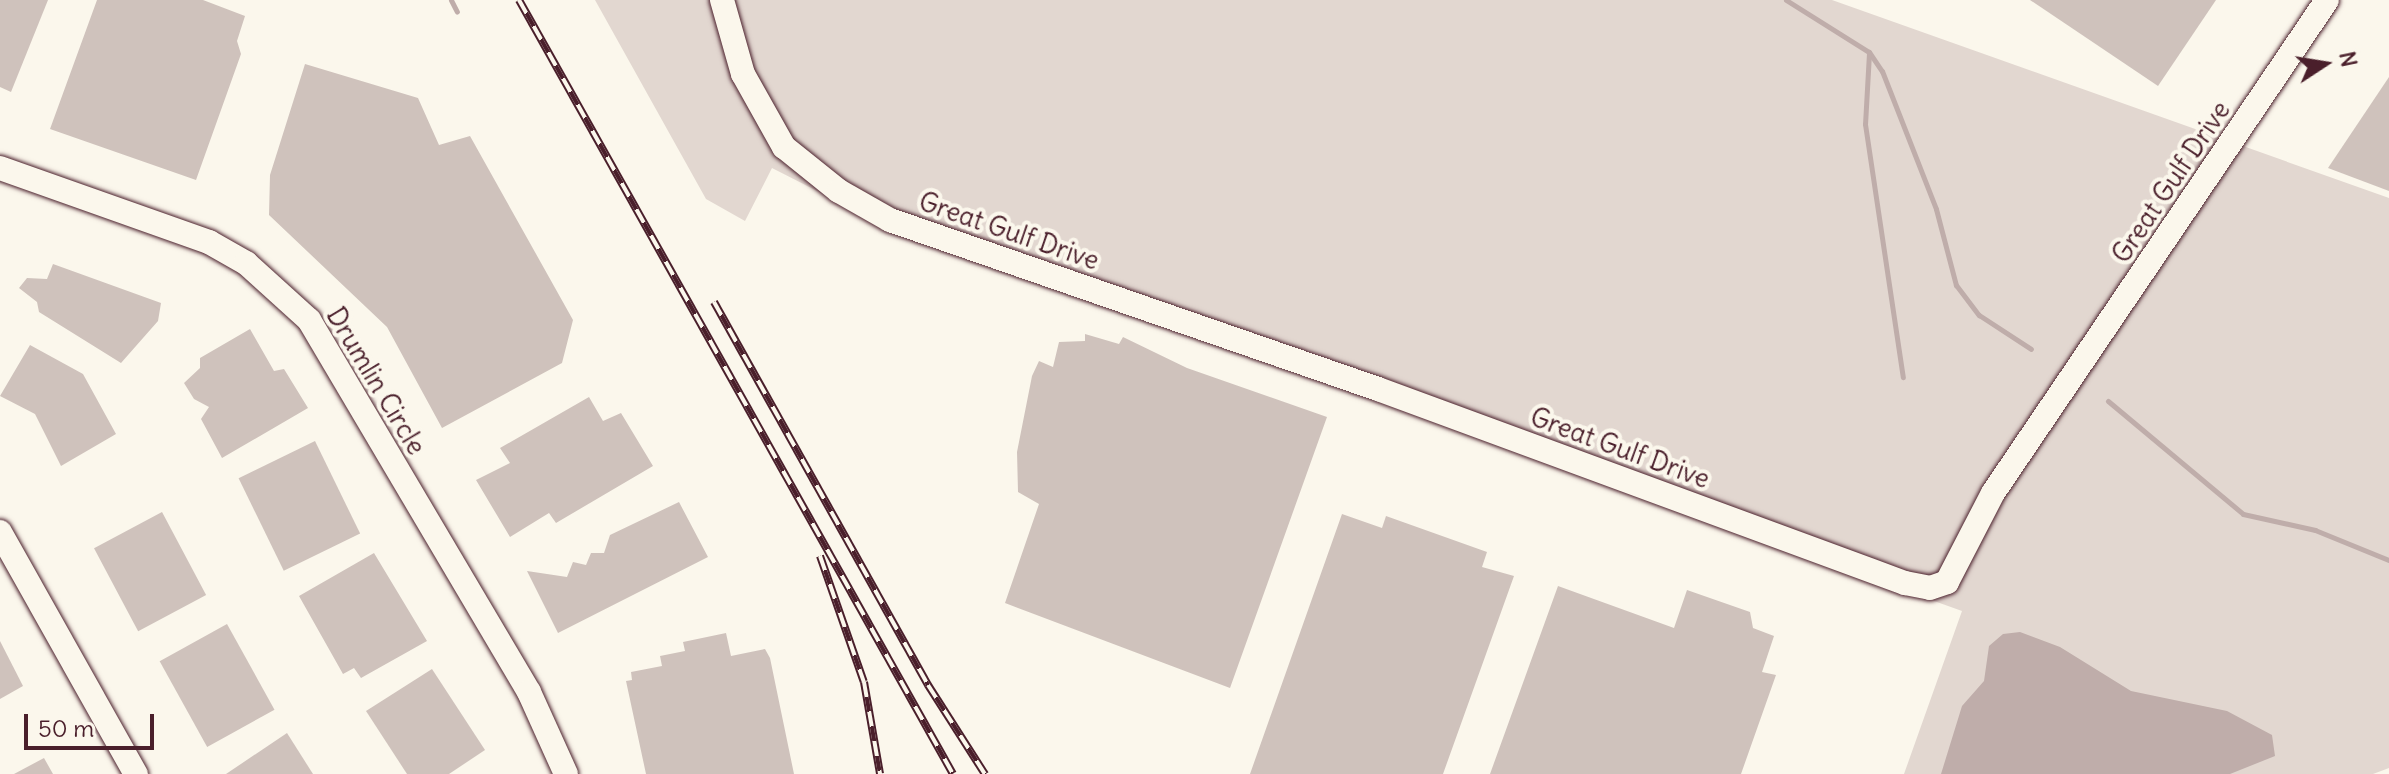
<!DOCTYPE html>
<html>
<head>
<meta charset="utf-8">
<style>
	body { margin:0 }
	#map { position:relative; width:2389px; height:774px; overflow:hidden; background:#fbf7ec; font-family:Delius,sans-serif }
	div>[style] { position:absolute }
	.green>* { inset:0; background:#e2d7d0 }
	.water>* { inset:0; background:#bfadaa }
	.stream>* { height:5px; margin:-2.5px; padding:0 2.5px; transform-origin:2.5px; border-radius:2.5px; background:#bfadaa }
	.building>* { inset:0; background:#cfc2bc; transform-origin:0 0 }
	.roads { filter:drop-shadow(0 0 2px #4a1f2b) drop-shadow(0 0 2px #4a1f2b) }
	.minor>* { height:24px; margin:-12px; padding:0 12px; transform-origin:12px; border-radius:12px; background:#fbf7ec }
	.rail>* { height:8px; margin-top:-4px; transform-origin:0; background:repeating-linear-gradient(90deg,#fbf7ec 0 15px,#4a1f2b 0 30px); box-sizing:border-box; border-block:2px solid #4a1f2b }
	span { translate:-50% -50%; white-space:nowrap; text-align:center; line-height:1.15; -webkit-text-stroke:8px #fbf7ec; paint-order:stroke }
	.street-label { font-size:26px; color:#4a1f2b }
	.north { position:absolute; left:2285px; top:24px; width:80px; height:80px; -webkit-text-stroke:6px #fbf7ec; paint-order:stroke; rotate:78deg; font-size:22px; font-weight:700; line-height:32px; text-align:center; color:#4a1f2b }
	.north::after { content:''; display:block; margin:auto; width:28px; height:36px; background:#4a1f2b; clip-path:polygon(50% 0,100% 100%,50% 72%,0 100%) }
	.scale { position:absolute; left:24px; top:714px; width:130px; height:36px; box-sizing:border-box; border:4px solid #4a1f2b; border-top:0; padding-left:10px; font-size:24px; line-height:28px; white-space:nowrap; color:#4a1f2b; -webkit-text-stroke:6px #fbf7ec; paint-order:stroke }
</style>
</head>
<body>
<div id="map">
	<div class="green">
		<i style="clip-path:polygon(595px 0,1832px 0,2389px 198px,2389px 768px,2373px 774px,1904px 774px,1962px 611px,880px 223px,772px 168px,745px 221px,706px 199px)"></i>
	</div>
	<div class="water">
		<i style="clip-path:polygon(2020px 632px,2060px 647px,2131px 691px,2227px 711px,2272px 735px,2275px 756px,2230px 774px,1941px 774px,1962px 706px,1984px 681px,1989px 646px,2003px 634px)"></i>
	</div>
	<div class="stream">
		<i style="left:451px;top:0;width:13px;rotate:63deg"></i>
		<i style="left:1786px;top:0;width:98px;rotate:32.1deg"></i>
		<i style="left:1869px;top:52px;width:23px;rotate:56deg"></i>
		<i style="left:1882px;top:71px;width:148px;rotate:68.6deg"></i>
		<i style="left:1936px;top:209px;width:79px;rotate:75.3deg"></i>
		<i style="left:1956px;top:285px;width:38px;rotate:53deg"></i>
		<i style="left:1979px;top:315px;width:62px;rotate:33.2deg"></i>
		<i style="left:1869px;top:53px;width:71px;rotate:93.2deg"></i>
		<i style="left:1865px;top:124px;width:256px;rotate:81.5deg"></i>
		<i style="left:2108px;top:401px;width:176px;rotate:39.9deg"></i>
		<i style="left:2243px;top:514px;width:74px;rotate:12.5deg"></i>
		<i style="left:2315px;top:530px;width:80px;rotate:22.1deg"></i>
	</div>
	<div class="building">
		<i style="clip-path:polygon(0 0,48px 0,11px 92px,0 87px)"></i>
		<i style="clip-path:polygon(97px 0,203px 0,245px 16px,237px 41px,241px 54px,196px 180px,50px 129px)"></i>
		<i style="clip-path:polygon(2030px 0,2216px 0,2158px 86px)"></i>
		<i style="clip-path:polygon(305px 64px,418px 98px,439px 145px,470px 136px,573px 320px,562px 363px,442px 428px,387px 327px,269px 215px,270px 175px)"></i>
		<i style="clip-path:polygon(2389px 77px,2389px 191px,2328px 168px)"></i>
		<i style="clip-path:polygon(53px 264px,161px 303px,158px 321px,121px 363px,39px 312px,37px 302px,19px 288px,27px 278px,47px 279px)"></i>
		<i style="clip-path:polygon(250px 329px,274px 371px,284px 369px,308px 408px,222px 458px,201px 419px,209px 407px,194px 399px,184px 383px,200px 368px,200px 358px)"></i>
		<i style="clip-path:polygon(1085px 334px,1119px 344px,1123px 337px,1187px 368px,1327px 417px,1230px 688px,1005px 603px,1039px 504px,1018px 492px,1017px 452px,1032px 376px,1039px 361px,1053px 367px,1059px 342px,1085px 341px)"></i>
		<i style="clip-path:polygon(30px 345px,83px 374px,116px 434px,61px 466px,35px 414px,0 396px)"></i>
		<i style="clip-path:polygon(589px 397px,603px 421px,621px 413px,653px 466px,556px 523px,549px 513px,510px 537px,476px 480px,510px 463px,500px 448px)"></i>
		<i style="left:315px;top:441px;width:103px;height:85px;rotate:64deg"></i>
		<i style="clip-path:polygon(679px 502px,708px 557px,558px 633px,527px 571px,567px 577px,573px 562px,586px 565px,591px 553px,604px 553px,610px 535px)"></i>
		<i style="left:162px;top:512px;width:94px;height:77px;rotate:62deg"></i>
		<i style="clip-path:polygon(1342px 514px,1382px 528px,1386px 516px,1487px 552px,1482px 567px,1514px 576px,1443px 774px,1250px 774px)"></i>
		<i style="clip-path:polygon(374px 553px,427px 641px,361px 678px,354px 668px,343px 674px,299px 596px)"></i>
		<i style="clip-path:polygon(1558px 586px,1674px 628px,1687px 590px,1750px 612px,1753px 628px,1774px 636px,1762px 672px,1776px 675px,1741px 774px,1490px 774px)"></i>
		<i style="left:227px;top:624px;width:98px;height:77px;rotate:61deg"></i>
		<i style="clip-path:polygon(726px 633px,731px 656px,765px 649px,770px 658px,794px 774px,646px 774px,626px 681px,632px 680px,631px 672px,662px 666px,660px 656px,685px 651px,683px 642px)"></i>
		<i style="clip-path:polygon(0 641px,23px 686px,0 699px)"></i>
		<i style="clip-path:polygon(432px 669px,485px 750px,449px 774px,407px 774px,366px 711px)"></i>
		<i style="clip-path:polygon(287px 733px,313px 774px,226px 774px)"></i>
		<i style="clip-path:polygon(44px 758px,53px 774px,14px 774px)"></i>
	</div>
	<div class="roads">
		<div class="minor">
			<i style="left:722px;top:0;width:77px;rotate:74.2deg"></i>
			<i style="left:743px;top:74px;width:84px;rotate:60.7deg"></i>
			<i style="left:784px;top:147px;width:70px;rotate:38.7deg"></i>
			<i style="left:839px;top:191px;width:59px;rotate:29.6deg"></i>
			<i style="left:890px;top:220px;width:516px;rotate:19.1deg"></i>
			<i style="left:1378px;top:389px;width:562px;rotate:20.21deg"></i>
			<i style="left:1905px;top:583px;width:25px;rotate:11deg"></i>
			<i style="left:1930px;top:588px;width:18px;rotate:-19deg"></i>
			<i style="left:1947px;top:582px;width:100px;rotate:-62.7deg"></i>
			<i style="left:1993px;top:493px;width:595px;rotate:-55.88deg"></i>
			<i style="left:0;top:168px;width:222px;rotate:19.5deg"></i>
			<i style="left:209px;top:242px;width:43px;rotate:29.6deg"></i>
			<i style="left:246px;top:263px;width:85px;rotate:42.1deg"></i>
			<i style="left:309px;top:320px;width:432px;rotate:59.4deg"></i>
			<i style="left:529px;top:692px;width:90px;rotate:65.7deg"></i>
			<i style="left:0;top:532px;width:278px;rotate:60.7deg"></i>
		</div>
	</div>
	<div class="rail">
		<i style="left:519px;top:0;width:887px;rotate:60.72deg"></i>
		<i style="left:714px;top:302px;width:439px;rotate:60.8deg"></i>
		<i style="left:928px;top:685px;width:106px;rotate:57.4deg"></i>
		<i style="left:820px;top:556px;width:133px;rotate:70.8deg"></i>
		<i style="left:864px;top:682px;width:93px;rotate:80.1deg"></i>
	</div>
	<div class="street-label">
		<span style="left:2171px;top:182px;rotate:-56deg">Great Gulf Drive</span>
		<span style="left:1009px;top:231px;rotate:19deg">Great Gulf Drive</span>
		<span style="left:376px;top:381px;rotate:59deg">Drumlin Circle</span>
		<span style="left:1620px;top:448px;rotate:20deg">Great Gulf Drive</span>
	</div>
	<div class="north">N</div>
	<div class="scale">50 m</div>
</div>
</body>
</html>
